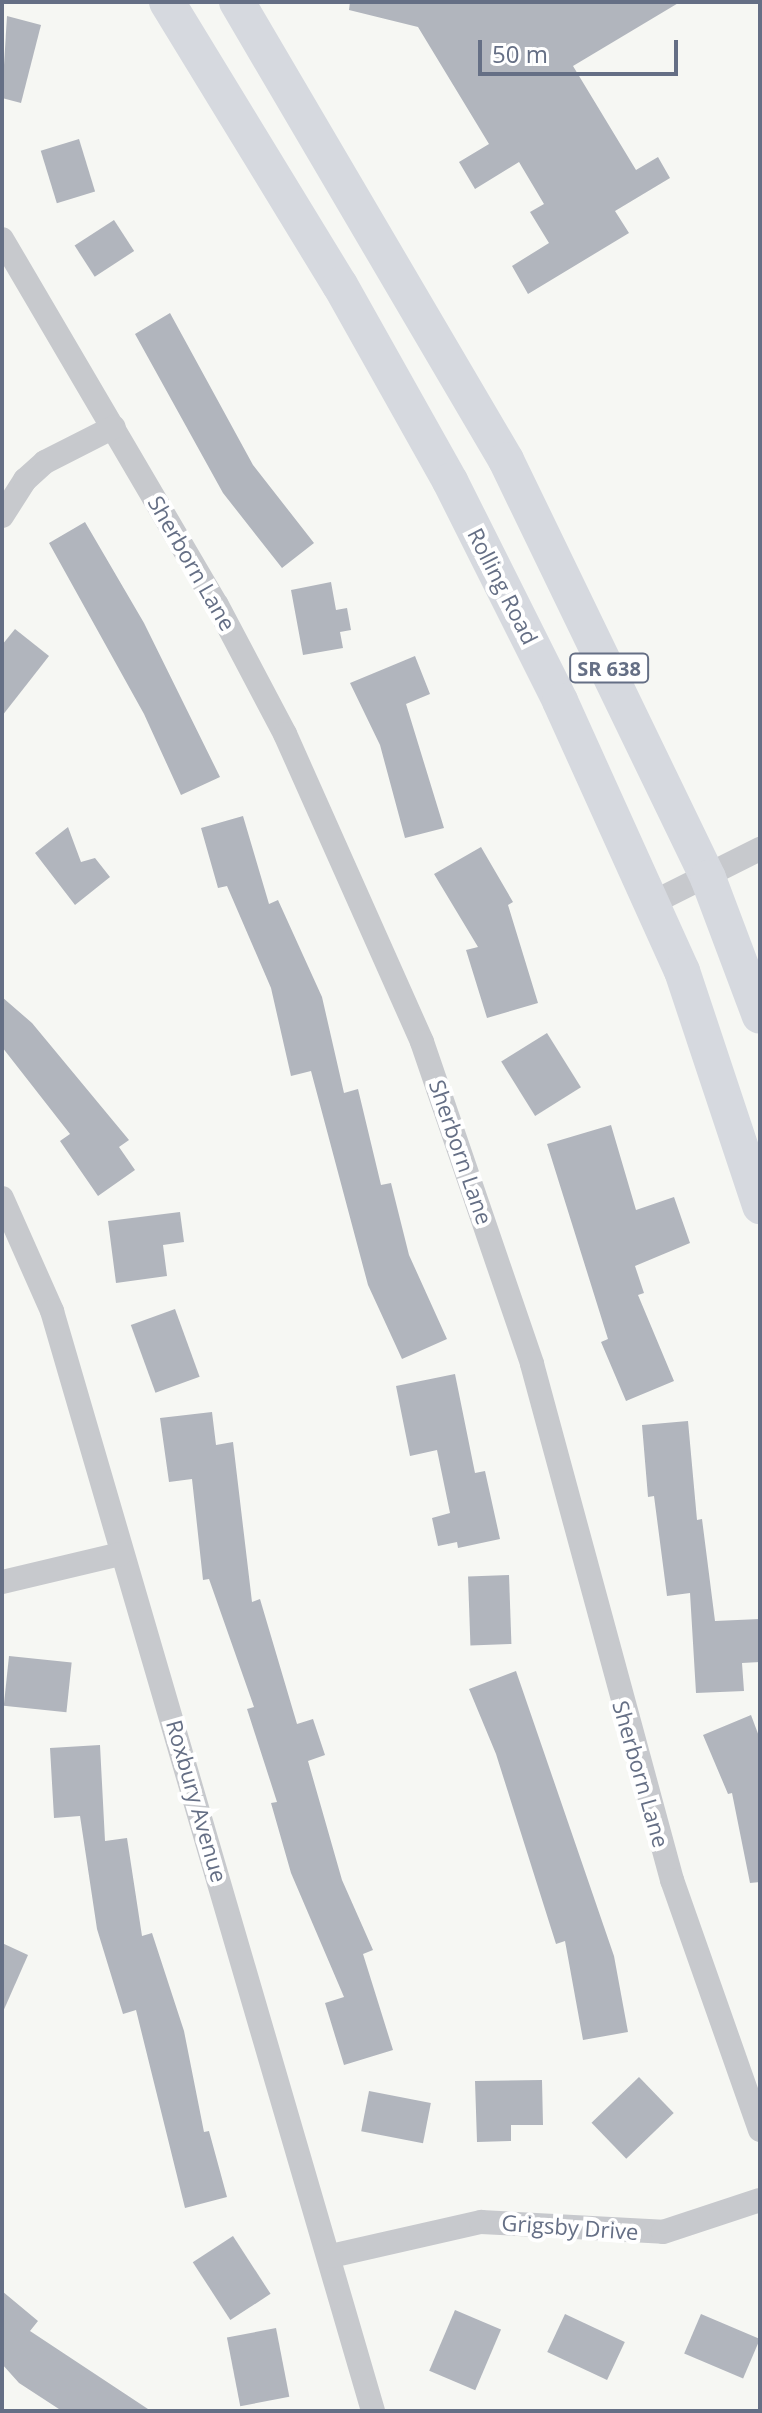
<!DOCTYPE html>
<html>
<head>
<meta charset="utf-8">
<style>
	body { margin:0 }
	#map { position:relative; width:762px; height:2413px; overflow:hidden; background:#f6f7f3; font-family:"Open Sans",sans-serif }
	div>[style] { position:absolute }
	.building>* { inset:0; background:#b1b5bd; transform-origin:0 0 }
	.street>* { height:24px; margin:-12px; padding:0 12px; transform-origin:12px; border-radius:12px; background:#c7c9cd }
	.primary>* { height:36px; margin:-18px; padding:0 18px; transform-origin:18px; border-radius:18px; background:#d6d9df }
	span { translate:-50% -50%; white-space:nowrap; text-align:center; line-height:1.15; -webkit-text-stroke:8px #fff; paint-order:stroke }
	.shield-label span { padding:2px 6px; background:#fff; border:2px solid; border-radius:6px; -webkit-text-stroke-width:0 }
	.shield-label { font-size:20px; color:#656f85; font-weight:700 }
	.street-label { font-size:22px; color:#656f85 }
	.frame { position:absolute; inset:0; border:4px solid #656f85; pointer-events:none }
	.scale { position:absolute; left:478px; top:40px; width:200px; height:36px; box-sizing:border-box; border:4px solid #656f85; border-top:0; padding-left:10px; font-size:24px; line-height:28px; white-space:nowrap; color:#656f85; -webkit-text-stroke:6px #fff; paint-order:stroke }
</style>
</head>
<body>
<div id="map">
	<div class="building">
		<i style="clip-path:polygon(350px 2px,680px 2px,573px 66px,636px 170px,658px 157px,670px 178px,615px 211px,629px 233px,528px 294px,512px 266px,549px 243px,530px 212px,544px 204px,519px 162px,475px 189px,459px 162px,489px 144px,418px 27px,349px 10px)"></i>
		<i style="clip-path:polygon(7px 16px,41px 25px,21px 103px,2px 98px)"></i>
		<i style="left:79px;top:139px;width:55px;height:40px;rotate:73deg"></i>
		<i style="left:114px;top:220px;width:37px;height:47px;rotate:57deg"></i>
		<i style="clip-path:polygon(170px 313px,253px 465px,314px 543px,282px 568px,223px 493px,135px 334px)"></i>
		<i style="clip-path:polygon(85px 522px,144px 623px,220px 777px,181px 795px,144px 714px,49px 543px)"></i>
		<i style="clip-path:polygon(331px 582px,336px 610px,347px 608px,351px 630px,340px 632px,343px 648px,303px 655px,291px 590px)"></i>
		<i style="clip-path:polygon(15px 629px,49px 656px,2px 716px,2px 645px)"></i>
		<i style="clip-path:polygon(415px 656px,430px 694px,406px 704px,444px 828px,405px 838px,380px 745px,350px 683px)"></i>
		<i style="clip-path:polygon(243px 816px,269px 904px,278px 900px,322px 997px,344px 1093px,358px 1089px,381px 1185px,391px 1183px,409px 1255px,447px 1339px,402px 1359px,368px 1285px,311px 1071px,291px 1076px,271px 988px,227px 886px,218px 888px,201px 828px)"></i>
		<i style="clip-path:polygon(68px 827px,81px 862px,95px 858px,110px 877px,75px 905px,35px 853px)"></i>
		<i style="clip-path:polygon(481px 847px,513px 902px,508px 905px,538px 1003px,487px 1018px,466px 950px,478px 947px,434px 874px)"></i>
		<i style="clip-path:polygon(2px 997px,32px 1023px,129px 1140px,119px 1147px,135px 1170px,98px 1196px,60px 1141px,70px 1134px,2px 1047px)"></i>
		<i style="left:547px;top:1033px;width:64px;height:54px;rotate:58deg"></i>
		<i style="clip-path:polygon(611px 1125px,636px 1210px,674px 1197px,690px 1243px,635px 1266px,644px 1293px,638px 1295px,674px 1381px,626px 1401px,601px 1342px,608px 1339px,547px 1144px)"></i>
		<i style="clip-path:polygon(180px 1212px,184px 1242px,163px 1245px,167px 1276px,116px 1283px,108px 1221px)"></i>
		<i style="left:175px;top:1309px;width:72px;height:47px;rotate:70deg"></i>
		<i style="clip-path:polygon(455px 1374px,475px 1473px,485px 1471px,500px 1539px,458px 1548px,457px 1542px,438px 1546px,432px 1518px,450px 1513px,437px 1450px,410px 1456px,396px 1386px)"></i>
		<i style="clip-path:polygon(212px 1412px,216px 1445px,233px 1442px,252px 1602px,260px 1599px,297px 1724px,313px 1719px,325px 1755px,308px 1761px,342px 1880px,373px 1950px,363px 1954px,393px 2050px,344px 2065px,325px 2003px,344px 1997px,291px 1873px,271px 1803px,277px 1802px,247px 1709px,254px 1707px,209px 1579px,203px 1580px,192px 1479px,169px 1482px,160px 1418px)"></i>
		<i style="clip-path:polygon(688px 1421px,697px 1520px,702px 1519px,715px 1621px,760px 1619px,760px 1662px,742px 1663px,744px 1691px,696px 1693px,690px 1593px,667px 1596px,654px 1496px,648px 1497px,642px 1425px)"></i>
		<i style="left:509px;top:1575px;width:69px;height:41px;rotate:88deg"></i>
		<i style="left:9px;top:1656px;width:63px;height:50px;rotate:6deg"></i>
		<i style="clip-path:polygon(516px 1671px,614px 1956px,628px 2032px,583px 2040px,565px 1941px,556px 1944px,496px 1754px,469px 1689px)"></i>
		<i style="clip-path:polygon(751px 1715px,760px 1739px,760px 1882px,750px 1883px,732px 1793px,728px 1794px,703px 1735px)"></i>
		<i style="clip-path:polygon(100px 1745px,105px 1841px,127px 1838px,142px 1936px,152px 1933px,184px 2031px,204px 2132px,209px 2131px,227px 2197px,185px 2208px,136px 2010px,123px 2014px,97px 1929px,80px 1816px,54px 1818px,50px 1748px)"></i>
		<i style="clip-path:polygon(2px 1943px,28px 1955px,2px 2014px)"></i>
		<i style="left:639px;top:2077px;width:50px;height:66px;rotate:46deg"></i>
		<i style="clip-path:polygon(542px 2080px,543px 2125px,511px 2125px,511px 2141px,477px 2142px,475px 2081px)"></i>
		<i style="left:369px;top:2091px;width:63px;height:41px;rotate:11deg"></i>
		<i style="left:233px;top:2236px;width:69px;height:48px;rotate:57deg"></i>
		<i style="clip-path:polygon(2px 2291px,38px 2321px,30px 2331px,151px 2411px,62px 2411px,19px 2383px,2px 2364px)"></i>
		<i style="left:455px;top:2310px;width:50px;height:66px;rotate:23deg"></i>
		<i style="left:565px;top:2314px;width:66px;height:42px;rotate:25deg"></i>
		<i style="left:701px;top:2314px;width:64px;height:43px;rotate:23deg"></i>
		<i style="left:276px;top:2328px;width:70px;height:50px;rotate:79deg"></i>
	</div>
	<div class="street">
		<i style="left:2px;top:239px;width:424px;rotate:59.6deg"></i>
		<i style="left:217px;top:605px;width:146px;rotate:62.2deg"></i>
		<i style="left:285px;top:734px;width:337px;rotate:66deg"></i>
		<i style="left:422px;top:1042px;width:340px;rotate:71.1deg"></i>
		<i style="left:532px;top:1364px;width:535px;rotate:74.82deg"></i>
		<i style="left:672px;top:1880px;width:265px;rotate:70.6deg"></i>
		<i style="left:2px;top:516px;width:43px;rotate:-57.4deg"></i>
		<i style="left:25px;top:480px;width:27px;rotate:-42deg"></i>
		<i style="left:45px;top:462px;width:77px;rotate:-26.9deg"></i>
		<i style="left:654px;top:902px;width:119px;rotate:-26.6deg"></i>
		<i style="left:2px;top:1198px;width:124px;rotate:66.1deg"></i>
		<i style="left:52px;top:1311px;width:1146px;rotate:73.73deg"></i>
		<i style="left:2px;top:1582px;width:121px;rotate:-13.3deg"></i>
		<i style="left:331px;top:2256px;width:154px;rotate:-12.8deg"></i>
		<i style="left:481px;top:2222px;width:182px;rotate:3.1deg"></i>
		<i style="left:663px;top:2232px;width:102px;rotate:-18.3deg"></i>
	</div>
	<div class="primary">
		<i style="left:167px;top:2px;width:332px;rotate:58.6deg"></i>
		<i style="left:340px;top:285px;width:225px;rotate:60.7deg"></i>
		<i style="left:450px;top:481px;width:246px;rotate:63.4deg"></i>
		<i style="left:560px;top:701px;width:296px;rotate:65.7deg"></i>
		<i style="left:682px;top:971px;width:248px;rotate:71.6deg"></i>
		<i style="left:237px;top:2px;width:531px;rotate:59.57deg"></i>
		<i style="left:506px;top:460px;width:464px;rotate:64.2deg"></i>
		<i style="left:708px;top:878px;width:147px;rotate:69.4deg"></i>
	</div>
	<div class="shield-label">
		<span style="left:609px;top:668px">SR 638</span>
	</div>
	<div class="street-label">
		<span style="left:192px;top:563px;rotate:60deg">Sherborn Lane</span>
		<span style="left:503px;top:586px;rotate:63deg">Rolling Road</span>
		<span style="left:461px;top:1152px;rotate:71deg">Sherborn Lane</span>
		<span style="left:641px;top:1774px;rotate:74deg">Sherborn Lane</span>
		<span style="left:197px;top:1801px;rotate:74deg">Roxbury Avenue</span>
		<span style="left:570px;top:2227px;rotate:4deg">Grigsby Drive</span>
	</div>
	<div class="frame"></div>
	<div class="scale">50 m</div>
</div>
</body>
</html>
